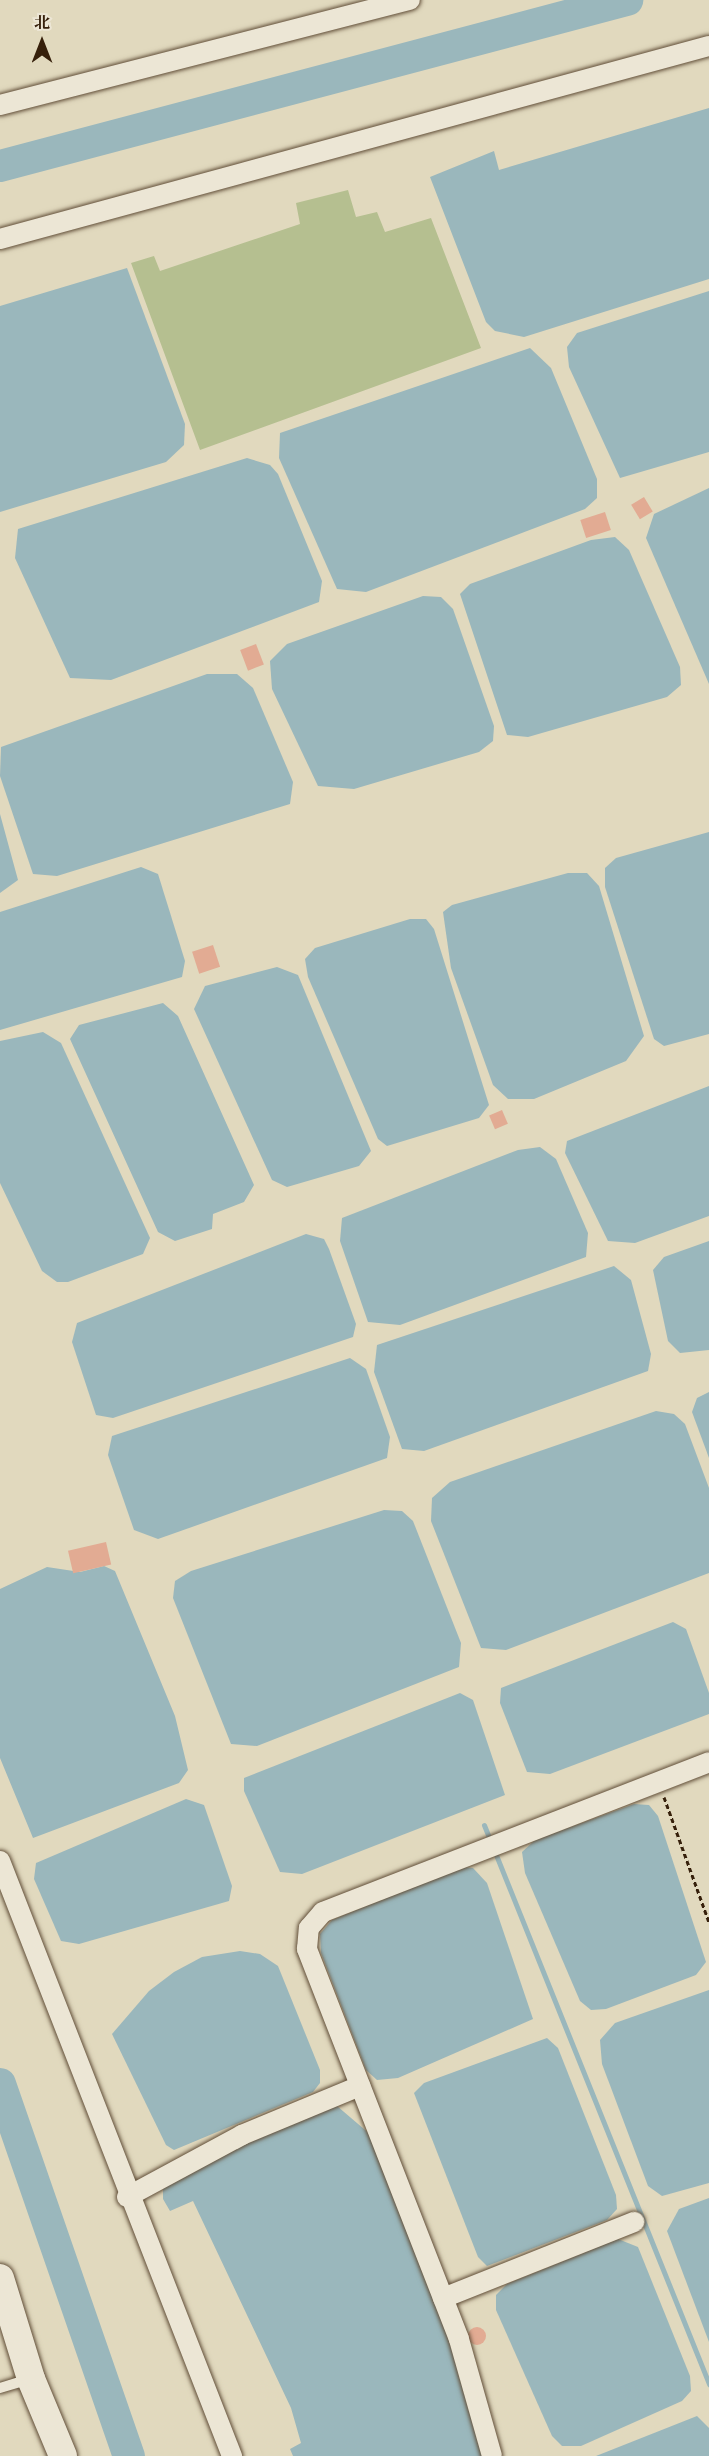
<!DOCTYPE html>
<html>
<head>
<meta charset="utf-8">
<style>
	body { margin:0 }
	#map { position:relative; width:709px; height:2456px; overflow:hidden; background:#e1d9be; font-family:Vollkorn,"Noto Serif SC",serif }
	div>[style] { position:absolute }
	.green>* { inset:0; background:#b5bf90 }
	.water>* { inset:0; background:#9ab7bc }
	.stream>* { height:5px; margin:-2.5px; padding:0 2.5px; transform-origin:2.5px; border-radius:2.5px; background:#9ab7bc }
	.river>* { height:32px; margin:-16px; padding:0 16px; transform-origin:16px; border-radius:16px; background:#9ab7bc }
	.building>* { inset:0; background:#e2ab93; transform-origin:0 0 }
	.round { border-radius:50% }
	.path>* { height:3px; margin-top:-1.5px; transform-origin:0; background:repeating-linear-gradient(90deg,#36200b 0 4.5px,transparent 0 7.5px) }
	.roads { filter:drop-shadow(0 0 2px #614e38) drop-shadow(0 0 2px #614e38) }
	.lane>* { height:10px; margin:-5px; padding:0 5px; transform-origin:5px; border-radius:5px; background:#ece6d5 }
	.street>* { height:20px; margin:-10px; padding:0 10px; transform-origin:10px; border-radius:10px; background:#ece6d5 }
	.secondary>* { height:28px; margin:-14px; padding:0 14px; transform-origin:14px; border-radius:14px; background:#ece6d5 }
	span { translate:-50% -50%; white-space:nowrap; text-align:center; line-height:1.15; -webkit-text-stroke:5px #ece6d5; paint-order:stroke }
	.north { position:absolute; left:12px; top:12px; width:60px; height:60px; -webkit-text-stroke:4px #ece6d5; paint-order:stroke; rotate:0deg; font-size:16px; font-weight:700; line-height:24px; text-align:center; color:#36200b }
	.north::after { content:''; display:block; margin:auto; width:21px; height:27px; background:#36200b; clip-path:polygon(50% 0,100% 100%,50% 72%,0 100%) }
</style>
</head>
<body>
<div id="map">
	<div class="green">
		<i style="clip-path:polygon(348px 190px,356px 217px,377px 212px,385px 232px,431px 218px,481px 348px,200px 450px,131px 263px,154px 256px,160px 271px,300px 224px,296px 203px)"></i>
	</div>
	<div class="water">
		<i style="clip-path:polygon(709px 108px,709px 279px,524px 337px,495px 331px,486px 322px,430px 177px,494px 151px,499px 170px)"></i>
		<i style="clip-path:polygon(127px 268px,185px 424px,184px 445px,166px 462px,0 512px,0 306px)"></i>
		<i style="clip-path:polygon(709px 291px,709px 452px,620px 478px,569px 367px,567px 347px,577px 333px)"></i>
		<i style="clip-path:polygon(530px 348px,551px 368px,597px 479px,597px 498px,585px 509px,366px 592px,337px 589px,279px 458px,280px 433px)"></i>
		<i style="clip-path:polygon(247px 458px,270px 465px,278px 474px,322px 581px,319px 602px,111px 680px,70px 678px,15px 558px,18px 529px)"></i>
		<i style="clip-path:polygon(709px 488px,709px 684px,646px 538px,654px 514px)"></i>
		<i style="clip-path:polygon(615px 537px,629px 550px,680px 667px,681px 685px,667px 697px,528px 737px,507px 735px,460px 594px,470px 584px,591px 540px)"></i>
		<i style="clip-path:polygon(423px 596px,441px 597px,453px 609px,494px 726px,493px 741px,479px 752px,354px 789px,318px 786px,272px 689px,270px 661px,287px 644px)"></i>
		<i style="clip-path:polygon(207px 674px,237px 674px,253px 688px,293px 782px,290px 804px,57px 876px,33px 874px,0 776px,1px 747px)"></i>
		<i style="clip-path:polygon(0 814px,18px 880px,0 893px)"></i>
		<i style="clip-path:polygon(709px 832px,709px 1034px,664px 1046px,654px 1039px,605px 887px,605px 868px,616px 858px)"></i>
		<i style="clip-path:polygon(141px 867px,158px 874px,185px 961px,182px 977px,0 1030px,0 912px)"></i>
		<i style="clip-path:polygon(568px 873px,587px 873px,599px 886px,644px 1036px,626px 1061px,534px 1099px,508px 1099px,493px 1085px,451px 968px,443px 912px,452px 905px)"></i>
		<i style="clip-path:polygon(410px 919px,426px 919px,434px 929px,489px 1105px,479px 1118px,387px 1146px,378px 1139px,308px 977px,305px 959px,315px 948px)"></i>
		<i style="clip-path:polygon(277px 967px,298px 975px,371px 1151px,359px 1166px,287px 1187px,272px 1180px,194px 1009px,205px 986px)"></i>
		<i style="clip-path:polygon(163px 1003px,178px 1016px,254px 1185px,244px 1202px,213px 1214px,212px 1229px,175px 1241px,158px 1232px,70px 1039px,79px 1025px)"></i>
		<i style="clip-path:polygon(43px 1032px,61px 1043px,150px 1238px,143px 1254px,68px 1282px,57px 1282px,42px 1271px,0 1183px,0 1041px)"></i>
		<i style="clip-path:polygon(709px 1086px,709px 1216px,635px 1243px,608px 1241px,565px 1153px,567px 1141px)"></i>
		<i style="clip-path:polygon(540px 1147px,556px 1159px,588px 1233px,586px 1257px,400px 1325px,368px 1322px,340px 1241px,342px 1218px,518px 1150px)"></i>
		<i style="clip-path:polygon(306px 1234px,324px 1239px,329px 1249px,356px 1324px,353px 1337px,113px 1418px,96px 1415px,72px 1342px,77px 1323px)"></i>
		<i style="clip-path:polygon(709px 1241px,709px 1350px,680px 1353px,668px 1341px,653px 1270px,664px 1257px)"></i>
		<i style="clip-path:polygon(614px 1266px,631px 1280px,651px 1354px,648px 1371px,424px 1451px,402px 1449px,374px 1372px,377px 1345px)"></i>
		<i style="clip-path:polygon(350px 1358px,366px 1369px,390px 1437px,387px 1458px,158px 1539px,134px 1530px,108px 1455px,112px 1436px)"></i>
		<i style="clip-path:polygon(709px 1392px,709px 1458px,692px 1412px,697px 1398px)"></i>
		<i style="clip-path:polygon(656px 1411px,674px 1414px,685px 1424px,709px 1488px,709px 1573px,506px 1650px,481px 1648px,431px 1521px,432px 1498px,450px 1482px)"></i>
		<i style="clip-path:polygon(384px 1510px,402px 1511px,413px 1521px,461px 1643px,459px 1667px,257px 1746px,231px 1744px,173px 1598px,175px 1581px,191px 1571px)"></i>
		<i style="clip-path:polygon(47px 1567px,80px 1572px,104px 1566px,115px 1571px,175px 1716px,188px 1770px,179px 1783px,33px 1838px,0 1758px,0 1589px)"></i>
		<i style="clip-path:polygon(673px 1622px,686px 1629px,709px 1693px,709px 1714px,550px 1774px,527px 1772px,500px 1703px,501px 1688px)"></i>
		<i style="clip-path:polygon(460px 1693px,473px 1700px,505px 1795px,302px 1874px,280px 1872px,244px 1791px,244px 1778px)"></i>
		<i style="clip-path:polygon(186px 1799px,204px 1805px,232px 1886px,229px 1901px,79px 1944px,61px 1941px,34px 1879px,36px 1863px)"></i>
		<i style="clip-path:polygon(634px 1804px,649px 1805px,658px 1816px,706px 1962px,696px 1975px,606px 2009px,591px 2010px,580px 2001px,525px 1873px,522px 1852px,535px 1840px)"></i>
		<i style="clip-path:polygon(462px 1867px,473px 1868px,487px 1883px,533px 2019px,398px 2078px,377px 2080px,366px 2070px,321px 1953px,320px 1934px,332px 1920px)"></i>
		<i style="clip-path:polygon(240px 1951px,260px 1954px,278px 1966px,320px 2070px,320px 2083px,313px 2092px,174px 2150px,166px 2145px,112px 2034px,149px 1991px,174px 1972px,202px 1957px)"></i>
		<i style="clip-path:polygon(709px 1990px,709px 2183px,662px 2196px,648px 2186px,602px 2064px,600px 2040px,615px 2023px)"></i>
		<i style="clip-path:polygon(547px 2038px,558px 2048px,616px 2195px,617px 2209px,607px 2220px,487px 2266px,478px 2257px,414px 2093px,424px 2083px)"></i>
		<i style="clip-path:polygon(337px 2106px,371px 2135px,459px 2359px,483px 2456px,293px 2456px,290px 2449px,301px 2443px,291px 2408px,193px 2201px,170px 2211px,163px 2199px,163px 2188px,248px 2140px)"></i>
		<i style="clip-path:polygon(709px 2198px,709px 2342px,667px 2231px,679px 2209px)"></i>
		<i style="clip-path:polygon(618px 2239px,638px 2247px,690px 2376px,691px 2391px,682px 2401px,581px 2446px,562px 2446px,552px 2436px,496px 2310px,496px 2295px,507px 2284px)"></i>
		<i style="clip-path:polygon(697px 2416px,709px 2428px,709px 2456px,596px 2456px)"></i>
	</div>
	<div class="stream">
		<i style="left:484px;top:1825px;width:603px;rotate:68.07deg"></i>
	</div>
	<div class="river">
		<i style="left:0;top:166px;width:649px;rotate:-14.83deg"></i>
		<i style="left:0;top:2084px;width:394px;rotate:70.9deg"></i>
	</div>
	<div class="building">
		<i style="left:644px;top:497px;width:17px;height:15px;rotate:59deg"></i>
		<i style="left:605px;top:512px;width:19px;height:26px;rotate:72deg"></i>
		<i style="left:256px;top:644px;width:22px;height:17px;rotate:69deg"></i>
		<i style="left:213px;top:945px;width:23px;height:22px;rotate:72deg"></i>
		<i style="left:502px;top:1110px;width:15px;height:14px;rotate:67deg"></i>
		<i style="left:106px;top:1542px;width:23px;height:39px;rotate:77deg"></i>
		<i class="round" style="left:468px;top:2327px;width:18px;height:18px"></i>
	</div>
	<div class="path">
		<i style="left:664px;top:1797px;width:133px;rotate:70.2deg"></i>
	</div>
	<div class="roads">
		<div class="lane">
			<i style="left:0;top:2388px;width:21px;rotate:-17deg"></i>
		</div>
		<div class="street">
			<i style="left:0;top:105px;width:423px;rotate:-14.4deg"></i>
			<i style="left:0;top:239px;width:735px;rotate:-15.23deg"></i>
			<i style="left:0;top:1861px;width:639px;rotate:68.7deg"></i>
			<i style="left:127px;top:2197px;width:131px;rotate:-28.3deg"></i>
			<i style="left:242px;top:2135px;width:128px;rotate:-22.6deg"></i>
			<i style="left:443px;top:2298px;width:206px;rotate:-21.7deg"></i>
			<i style="left:492px;top:2456px;width:122px;rotate:-105.8deg"></i>
			<i style="left:459px;top:2339px;width:419px;rotate:-111.3deg"></i>
			<i style="left:307px;top:1949px;width:21px;rotate:-85deg"></i>
			<i style="left:309px;top:1928px;width:21px;rotate:-49deg"></i>
			<i style="left:323px;top:1912px;width:414px;rotate:-21.2deg"></i>
		</div>
		<div class="secondary">
			<i style="left:0;top:2278px;width:106px;rotate:72.9deg"></i>
			<i style="left:31px;top:2379px;width:83px;rotate:67.4deg"></i>
		</div>
	</div>
	<div class="north">北</div>
</div>
</body>
</html>
